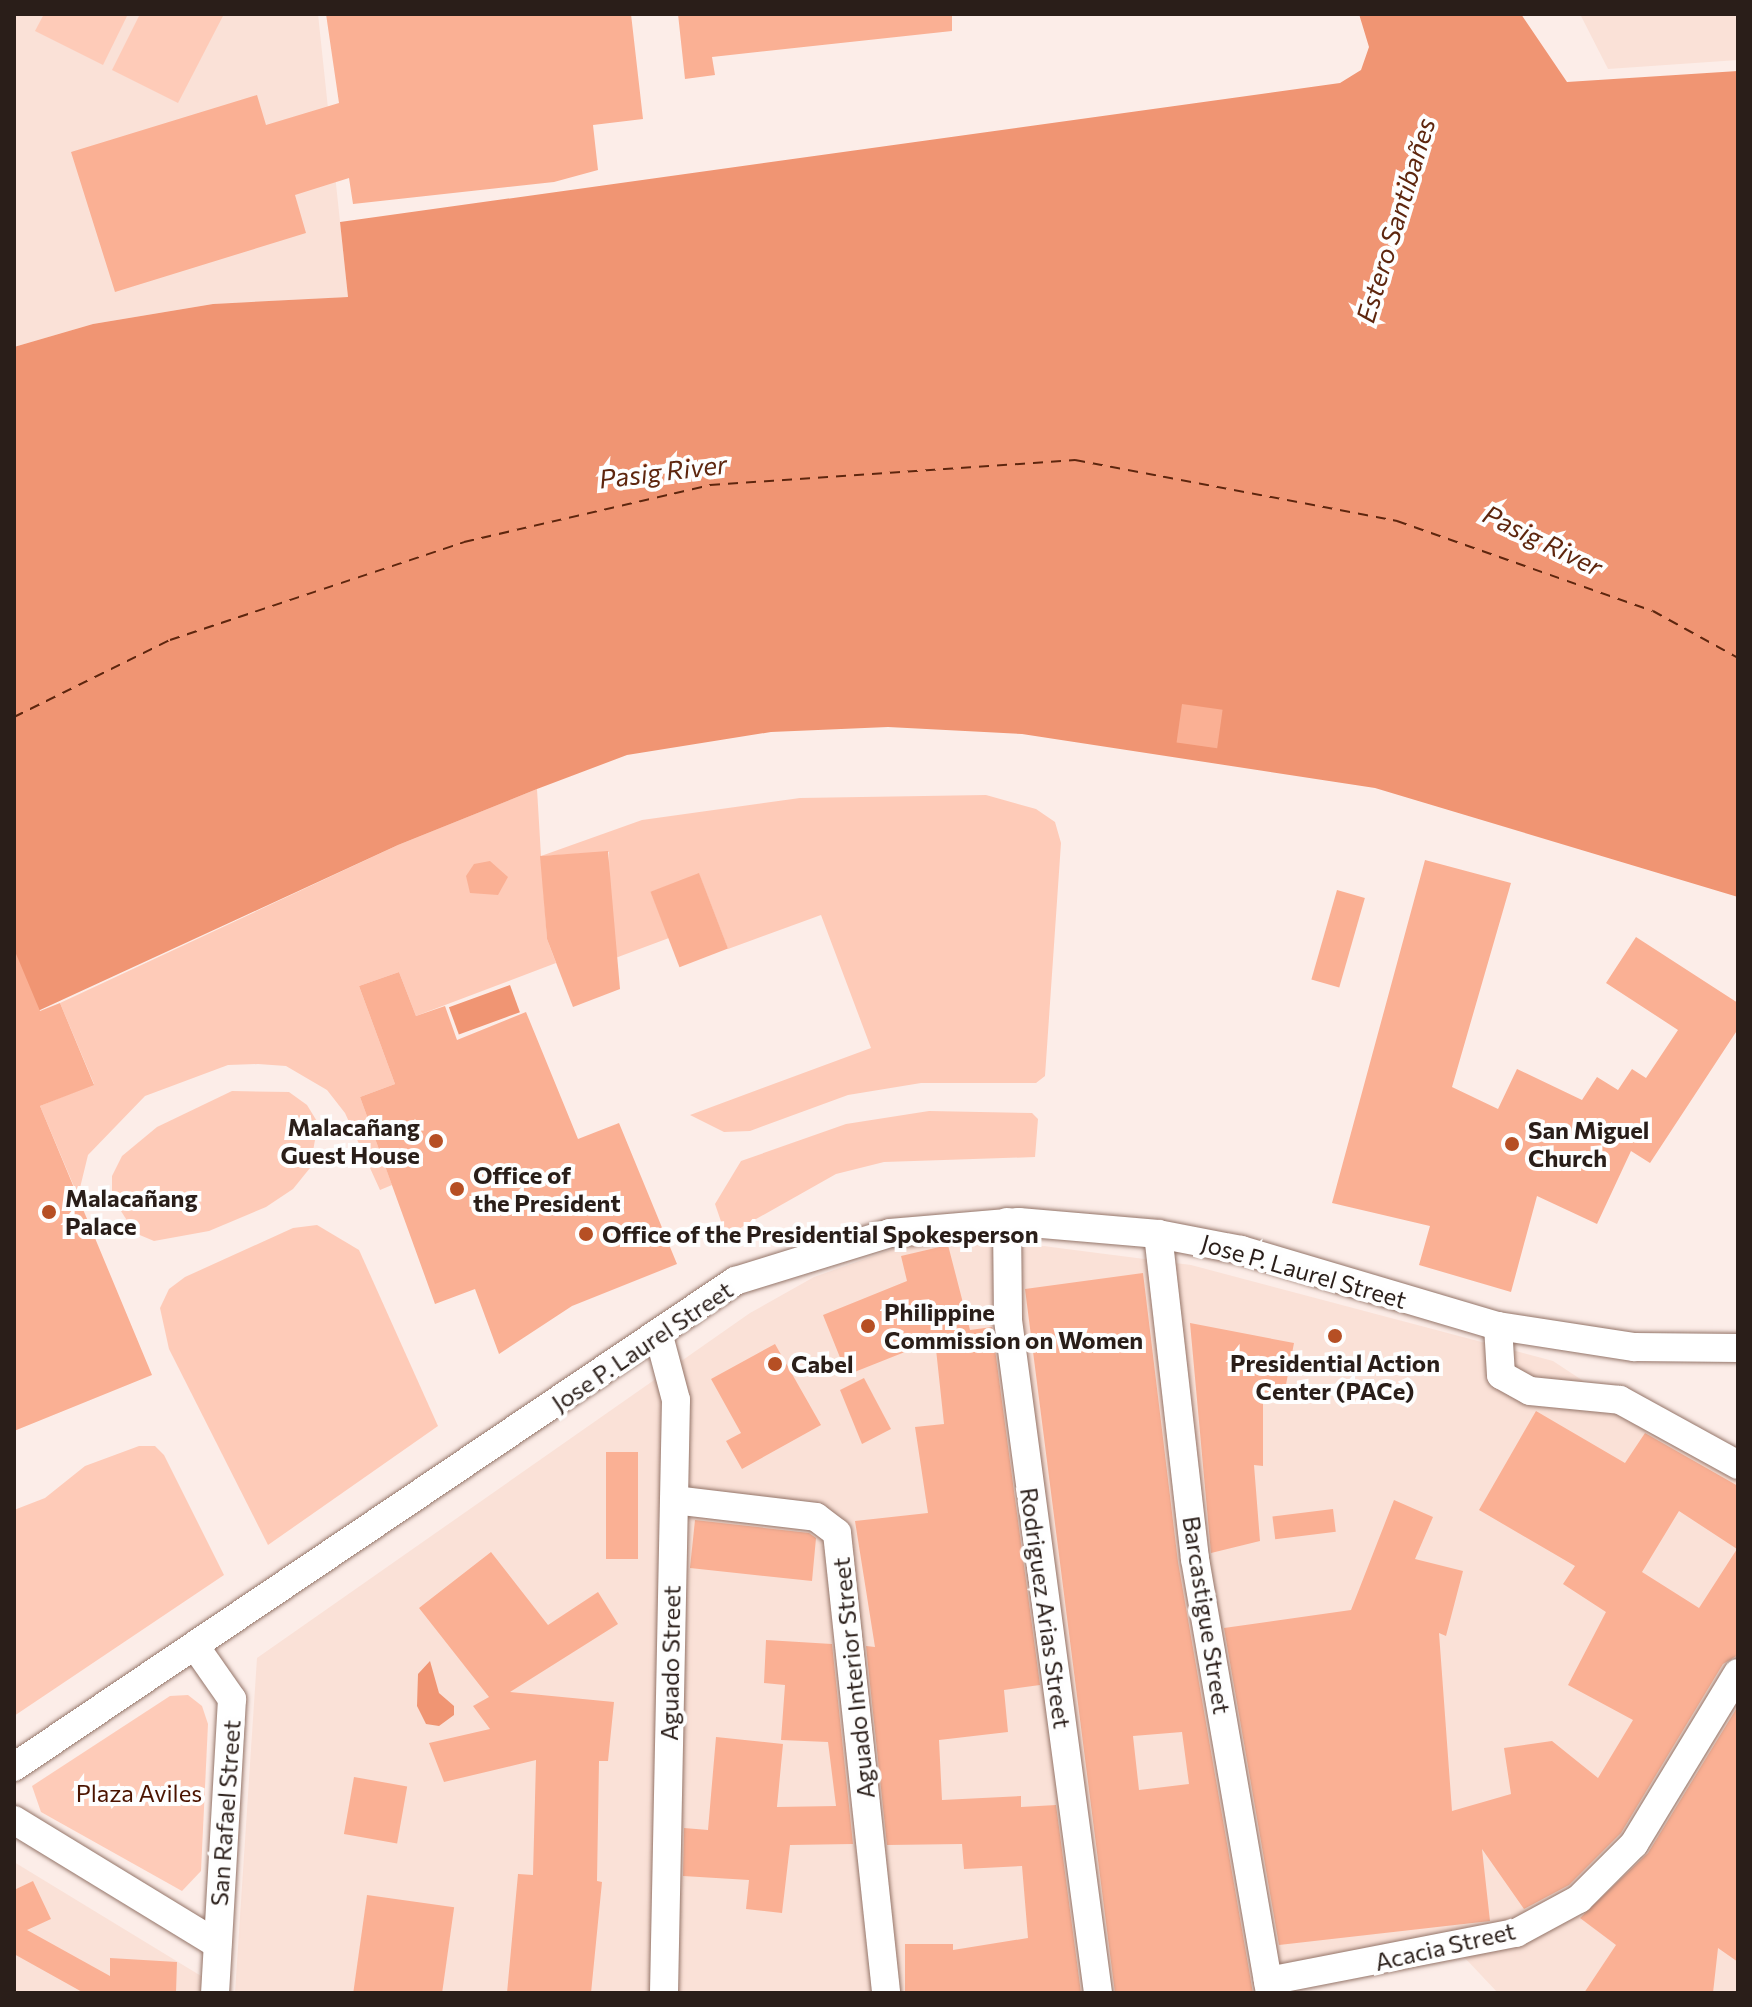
<!DOCTYPE html>
<html>
<head>
<meta charset="utf-8">
<style>
	body { margin:0 }
	#map { position:relative; width:1752px; height:2007px; overflow:hidden; background:#fcede8; font-family:Commissioner,sans-serif }
	div>[style] { position:absolute }
	.built>* { inset:0; background:#fae1d7 }
	.green>* { inset:0; background:#fecbb8 }
	.water>* { inset:0; background:#f09573; transform-origin:0 0 }
	.ferry>* { height:2px; margin-top:-1px; transform-origin:0; background:repeating-linear-gradient(90deg,#5e260e 0 10px,transparent 0 18px) }
	.building>* { inset:0; background:#fab094; transform-origin:0 0 }
	.roads { filter:drop-shadow(0 0 2px #947569) drop-shadow(0 0 2px #947569) }
	.minor>* { height:28px; margin:-14px; padding:0 14px; transform-origin:14px; border-radius:14px; background:#fff }
	.dots>* { width:22px; height:22px; translate:-50% -50%; box-sizing:border-box; border:4px solid #fefefe; border-radius:50% }
	span { translate:-50% -50%; white-space:nowrap; text-align:center; line-height:1.15; -webkit-text-stroke:8px #fefefe; paint-order:stroke }
	.poi-label { font-size:24px; color:#2a1e19; font-weight:700 }
	.right { translate:-100% -50%; text-align:right }
	.left { translate:0 -50%; text-align:left }
	.street-label { font-size:24px; color:#2a1e19 }
	.park-label { font-size:24px; color:#4b1400 }
	.water-label { font-size:26px; color:#5e260e; font-style:italic }
	.frame { position:absolute; inset:0; border:16px solid #2a1e19; pointer-events:none }
</style>
</head>
<body>
<div id="map">
	<div class="built">
		<i style="clip-path:polygon(14px 14px,318px 14px,348px 297px,213px 304px,93px 324px,14px 347px)"></i>
		<i style="clip-path:polygon(1580px 14px,1738px 14px,1738px 60px,1608px 69px)"></i>
		<i style="clip-path:polygon(974px 1237px,1191px 1265px,1553px 1361px,1738px 1483px,1738px 1993px,1498px 1993px,1464px 1957px,1292px 1961px,1296px 1993px,235px 1993px,257px 1658px,750px 1313px,814px 1277px,893px 1249px)"></i>
		<i style="clip-path:polygon(14px 1862px,229px 1993px,14px 1993px)"></i>
	</div>
	<div class="green">
		<i style="clip-path:polygon(44px 14px,128px 14px,103px 65px,35px 31px)"></i>
		<i style="clip-path:polygon(140px 14px,224px 14px,178px 103px,112px 70px)"></i>
		<i style="clip-path:polygon(537px 789px,541px 856px,642px 820px,800px 798px,986px 795px,1036px 809px,1055px 822px,1061px 843px,1045px 1076px,1036px 1083px,921px 1083px,848px 1095px,750px 1131px,724px 1132px,690px 1115px,871px 1048px,821px 915px,728px 949px,699px 874px,651px 892px,669px 938px,610px 960px,609px 852px,541px 856px,547px 939px,556px 963px,416px 1016px,399px 972px,359px 986px,395px 1084px,360px 1097px,392px 1185px,380px 1190px,345px 1113px,327px 1090px,286px 1066px,258px 1064px,228px 1065px,145px 1096px,88px 1155px,78px 1196px,40px 1106px,94px 1084px,60px 1003px,398px 845px)"></i>
		<i style="clip-path:polygon(232px 1091px,289px 1092px,307px 1105px,318px 1123px,310px 1168px,293px 1189px,266px 1207px,209px 1231px,154px 1241px,135px 1233px,112px 1197px,112px 1176px,122px 1156px,157px 1127px)"></i>
		<i style="clip-path:polygon(929px 1111px,1032px 1113px,1038px 1119px,1035px 1157px,884px 1162px,836px 1174px,726px 1236px,715px 1204px,741px 1161px,846px 1124px)"></i>
		<i style="clip-path:polygon(317px 1225px,359px 1250px,438px 1426px,268px 1545px,169px 1349px,160px 1308px,169px 1289px,185px 1277px,293px 1228px)"></i>
		<i style="clip-path:polygon(139px 1446px,155px 1446px,164px 1455px,224px 1575px,14px 1716px,14px 1510px,45px 1498px,85px 1466px)"></i>
		<i style="clip-path:polygon(188px 1695px,202px 1706px,208px 1724px,201px 1871px,182px 1891px,41px 1812px,32px 1786px,170px 1696px)"></i>
	</div>
	<div class="water">
		<i style="clip-path:polygon(1359px 14px,1521px 14px,1567px 82px,1738px 71px,1738px 897px,1375px 788px,1022px 734px,888px 727px,771px 732px,627px 755px,537px 789px,398px 845px,14px 1022px,14px 347px,93px 324px,213px 304px,348px 297px,340px 222px,1340px 83px,1361px 70px,1369px 47px)"></i>
		<i style="left:510px;top:985px;width:29px;height:65px;rotate:70deg"></i>
		<i style="clip-path:polygon(430px 1661px,439px 1693px,454px 1706px,454px 1715px,439px 1726px,426px 1724px,417px 1706px,418px 1674px)"></i>
	</div>
	<div class="ferry">
		<i style="left:14px;top:717px;width:174px;rotate:-26.3deg"></i>
		<i style="left:170px;top:640px;width:310px;rotate:-18.4deg"></i>
		<i style="left:464px;top:542px;width:253px;rotate:-13deg"></i>
		<i style="left:710px;top:485px;width:366px;rotate:-3.9deg"></i>
		<i style="left:1075px;top:460px;width:328px;rotate:10.7deg"></i>
		<i style="left:1397px;top:521px;width:271px;rotate:19.4deg"></i>
		<i style="left:1653px;top:611px;width:97px;rotate:28.9deg"></i>
	</div>
	<div class="building">
		<i style="clip-path:polygon(326px 14px,631px 14px,643px 119px,593px 125px,598px 170px,554px 182px,353px 204px,349px 178px,295px 195px,306px 233px,115px 292px,71px 152px,257px 95px,266px 125px,339px 103px)"></i>
		<i style="clip-path:polygon(678px 14px,952px 14px,952px 31px,712px 57px,715px 75px,685px 79px)"></i>
		<i style="left:1182px;top:704px;width:41px;height:39px;rotate:8deg"></i>
		<i style="clip-path:polygon(608px 851px,620px 989px,573px 1007px,547px 939px,540px 856px)"></i>
		<i style="clip-path:polygon(1425px 860px,1511px 883px,1452px 1087px,1498px 1109px,1517px 1069px,1582px 1100px,1597px 1077px,1618px 1090px,1632px 1069px,1646px 1078px,1678px 1030px,1606px 983px,1636px 937px,1738px 1003px,1738px 1029px,1650px 1163px,1631px 1151px,1597px 1224px,1537px 1196px,1511px 1292px,1419px 1265px,1430px 1226px,1332px 1203px)"></i>
		<i style="clip-path:polygon(490px 861px,508px 877px,498px 895px,470px 893px,466px 876px,474px 864px)"></i>
		<i style="left:699px;top:873px;width:81px;height:52px;rotate:69deg"></i>
		<i style="left:1337px;top:890px;width:29px;height:93px;rotate:16deg"></i>
		<i style="clip-path:polygon(14px 949px,40px 1011px,60px 1003px,94px 1085px,40px 1106px,152px 1375px,14px 1431px)"></i>
		<i style="clip-path:polygon(399px 972px,416px 1016px,445px 1006px,457px 1040px,526px 1012px,578px 1139px,619px 1123px,677px 1264px,572px 1306px,499px 1354px,475px 1289px,435px 1304px,360px 1097px,395px 1084px,359px 986px)"></i>
		<i style="clip-path:polygon(948px 1245px,970px 1330px,992px 1327px,1040px 1685px,1004px 1690px,1008px 1732px,939px 1740px,942px 1800px,1021px 1796px,1021px 1807px,1056px 1805px,1081px 1993px,905px 1993px,905px 1944px,953px 1944px,953px 1950px,1028px 1938px,1022px 1866px,964px 1869px,962px 1844px,887px 1845px,866px 1646px,875px 1647px,855px 1521px,928px 1513px,915px 1427px,944px 1424px,935px 1340px,847px 1375px,823px 1315px,907px 1281px,901px 1256px)"></i>
		<i style="clip-path:polygon(evenodd,1143px 1273px,1178px 1562px,1253px 1993px,1115px 1993px,1025px 1289px,1143px 1273px,1182px 1732px,1189px 1784px,1139px 1790px,1133px 1736px,1182px 1732px)"></i>
		<i style="clip-path:polygon(1190px 1323px,1294px 1343px,1283px 1400px,1263px 1396px,1263px 1466px,1254px 1465px,1260px 1541px,1211px 1553px)"></i>
		<i style="clip-path:polygon(775px 1344px,821px 1425px,742px 1469px,726px 1441px,741px 1433px,711px 1379px)"></i>
		<i style="clip-path:polygon(864px 1378px,891px 1429px,862px 1444px,840px 1390px)"></i>
		<i style="clip-path:polygon(evenodd,1536px 1411px,1625px 1463px,1645px 1433px,1738px 1486px,1738px 1655px,1723px 1664px,1621px 1833px,1569px 1885px,1524px 1909px,1482px 1849px,1490px 1921px,1279px 1945px,1224px 1628px,1351px 1610px,1394px 1500px,1433px 1517px,1415px 1559px,1463px 1571px,1446px 1636px,1439px 1633px,1452px 1811px,1511px 1794px,1504px 1748px,1552px 1741px,1598px 1778px,1633px 1720px,1568px 1685px,1606px 1612px,1563px 1584px,1575px 1566px,1479px 1510px,1536px 1411px,1679px 1511px,1737px 1549px,1699px 1608px,1642px 1572px,1679px 1511px)"></i>
		<i style="left:606px;top:1452px;width:32px;height:107px"></i>
		<i style="left:1333px;top:1509px;width:23px;height:61px;rotate:83deg"></i>
		<i style="clip-path:polygon(695px 1520px,809px 1533px,816px 1538px,812px 1581px,690px 1568px)"></i>
		<i style="clip-path:polygon(491px 1552px,548px 1625px,598px 1592px,618px 1624px,510px 1692px,614px 1702px,608px 1761px,599px 1761px,597px 1881px,602px 1882px,591px 1993px,507px 1993px,518px 1874px,533px 1875px,536px 1760px,444px 1782px,429px 1743px,490px 1729px,473px 1706px,489px 1697px,419px 1608px)"></i>
		<i style="clip-path:polygon(766px 1640px,832px 1644px,853px 1844px,790px 1845px,782px 1913px,746px 1909px,749px 1880px,683px 1876px,684px 1828px,708px 1830px,716px 1737px,783px 1744px,777px 1807px,836px 1806px,828px 1742px,781px 1740px,785px 1685px,764px 1683px)"></i>
		<i style="clip-path:polygon(1738px 1706px,1738px 1962px,1718px 1948px,1713px 1993px,1584px 1993px,1616px 1945px,1580px 1918px,1648px 1853px)"></i>
		<i style="left:354px;top:1777px;width:54px;height:58px;rotate:10deg"></i>
		<i style="clip-path:polygon(33px 1881px,51px 1919px,27px 1930px,110px 1976px,110px 1958px,177px 1962px,176px 1993px,84px 1993px,14px 1954px,14px 1890px)"></i>
		<i style="left:367px;top:1895px;width:88px;height:99px;rotate:8deg"></i>
	</div>
	<div class="roads">
		<div class="minor">
			<i style="left:1007px;top:1222px;width:98px;rotate:89.4deg"></i>
			<i style="left:1008px;top:1320px;width:679px;rotate:82.38deg"></i>
			<i style="left:1158px;top:1234px;width:327px;rotate:83.5deg"></i>
			<i style="left:1195px;top:1559px;width:440px;rotate:80.2deg"></i>
			<i style="left:1498px;top:1326px;width:49px;rotate:86.5deg"></i>
			<i style="left:1501px;top:1375px;width:33px;rotate:29deg"></i>
			<i style="left:1530px;top:1391px;width:90px;rotate:5.7deg"></i>
			<i style="left:1620px;top:1400px;width:135px;rotate:28.8deg"></i>
			<i style="left:659px;top:1336px;width:66px;rotate:75.1deg"></i>
			<i style="left:676px;top:1400px;width:593px;rotate:91.16deg"></i>
			<i style="left:674px;top:1500px;width:143px;rotate:6.8deg"></i>
			<i style="left:816px;top:1517px;width:26px;rotate:37deg"></i>
			<i style="left:837px;top:1533px;width:463px;rotate:83.9deg"></i>
			<i style="left:195px;top:1646px;width:65px;rotate:55.1deg"></i>
			<i style="left:232px;top:1699px;width:294px;rotate:93.3deg"></i>
			<i style="left:14px;top:1767px;width:870px;rotate:-33.98deg"></i>
			<i style="left:735px;top:1281px;width:162px;rotate:-17.2deg"></i>
			<i style="left:890px;top:1233px;width:129px;rotate:-4.9deg"></i>
			<i style="left:1019px;top:1222px;width:140px;rotate:4.9deg"></i>
			<i style="left:1158px;top:1234px;width:85px;rotate:10.9deg"></i>
			<i style="left:1241px;top:1250px;width:268px;rotate:16.5deg"></i>
			<i style="left:1498px;top:1326px;width:138px;rotate:8.8deg"></i>
			<i style="left:1634px;top:1347px;width:104px;rotate:0.6deg"></i>
			<i style="left:14px;top:1820px;width:238px;rotate:31.4deg"></i>
			<i style="left:1268px;top:1981px;width:253px;rotate:-11deg"></i>
			<i style="left:1516px;top:1933px;width:72px;rotate:-28.4deg"></i>
			<i style="left:1579px;top:1899px;width:78px;rotate:-45deg"></i>
			<i style="left:1634px;top:1844px;width:200px;rotate:-58.7deg"></i>
		</div>
	</div>
	<div class="dots">
		<i style="left:436px;top:1141px;background:#b64f24"></i>
		<i style="left:1512px;top:1144px;background:#b64f24"></i>
		<i style="left:457px;top:1189px;background:#b64f24"></i>
		<i style="left:49px;top:1212px;background:#b64f24"></i>
		<i style="left:586px;top:1234px;background:#b64f24"></i>
		<i style="left:868px;top:1326px;background:#b64f24"></i>
		<i style="left:1335px;top:1336px;background:#b64f24"></i>
		<i style="left:775px;top:1364px;background:#b64f24"></i>
	</div>
	<div class="poi-label">
		<span class="right" style="left:420px;top:1141px">Malacañang<br>Guest House</span>
		<span class="left" style="left:1528px;top:1144px">San Miguel<br>Church</span>
		<span class="left" style="left:473px;top:1189px">Office of<br>the President</span>
		<span class="left" style="left:65px;top:1212px">Malacañang<br>Palace</span>
		<span class="left" style="left:602px;top:1234px">Office of the Presidential Spokesperson</span>
		<span class="left" style="left:884px;top:1326px">Philippine<br>Commission on Women</span>
		<span style="left:1335px;top:1377px">Presidential Action<br>Center (PACe)</span>
		<span class="left" style="left:791px;top:1364px">Cabel</span>
	</div>
	<div class="street-label">
		<span style="left:1304px;top:1271px;rotate:16deg">Jose P. Laurel Street</span>
		<span style="left:642px;top:1346px;rotate:-34deg">Jose P. Laurel Street</span>
		<span style="left:1046px;top:1608px;rotate:82deg">Rodriguez Arias Street</span>
		<span style="left:1207px;top:1615px;rotate:81deg">Barcastigue Street</span>
		<span style="left:670px;top:1663px;rotate:-89deg">Aguado Street</span>
		<span style="left:853px;top:1678px;rotate:-96deg">Aguado Interior Street</span>
		<span style="left:225px;top:1813px;rotate:-86deg">San Rafael Street</span>
		<span style="left:1445px;top:1946px;rotate:-13deg">Acacia Street</span>
	</div>
	<div class="park-label">
		<span style="left:139px;top:1793px">Plaza Aviles</span>
	</div>
	<div class="water-label">
		<span style="left:1395px;top:220px;rotate:-73deg">Estero Santibañes</span>
		<span style="left:663px;top:471px;rotate:-7deg">Pasig River</span>
		<span style="left:1543px;top:540px;rotate:26deg">Pasig River</span>
	</div>
	<div class="frame"></div>
</div>
</body>
</html>
